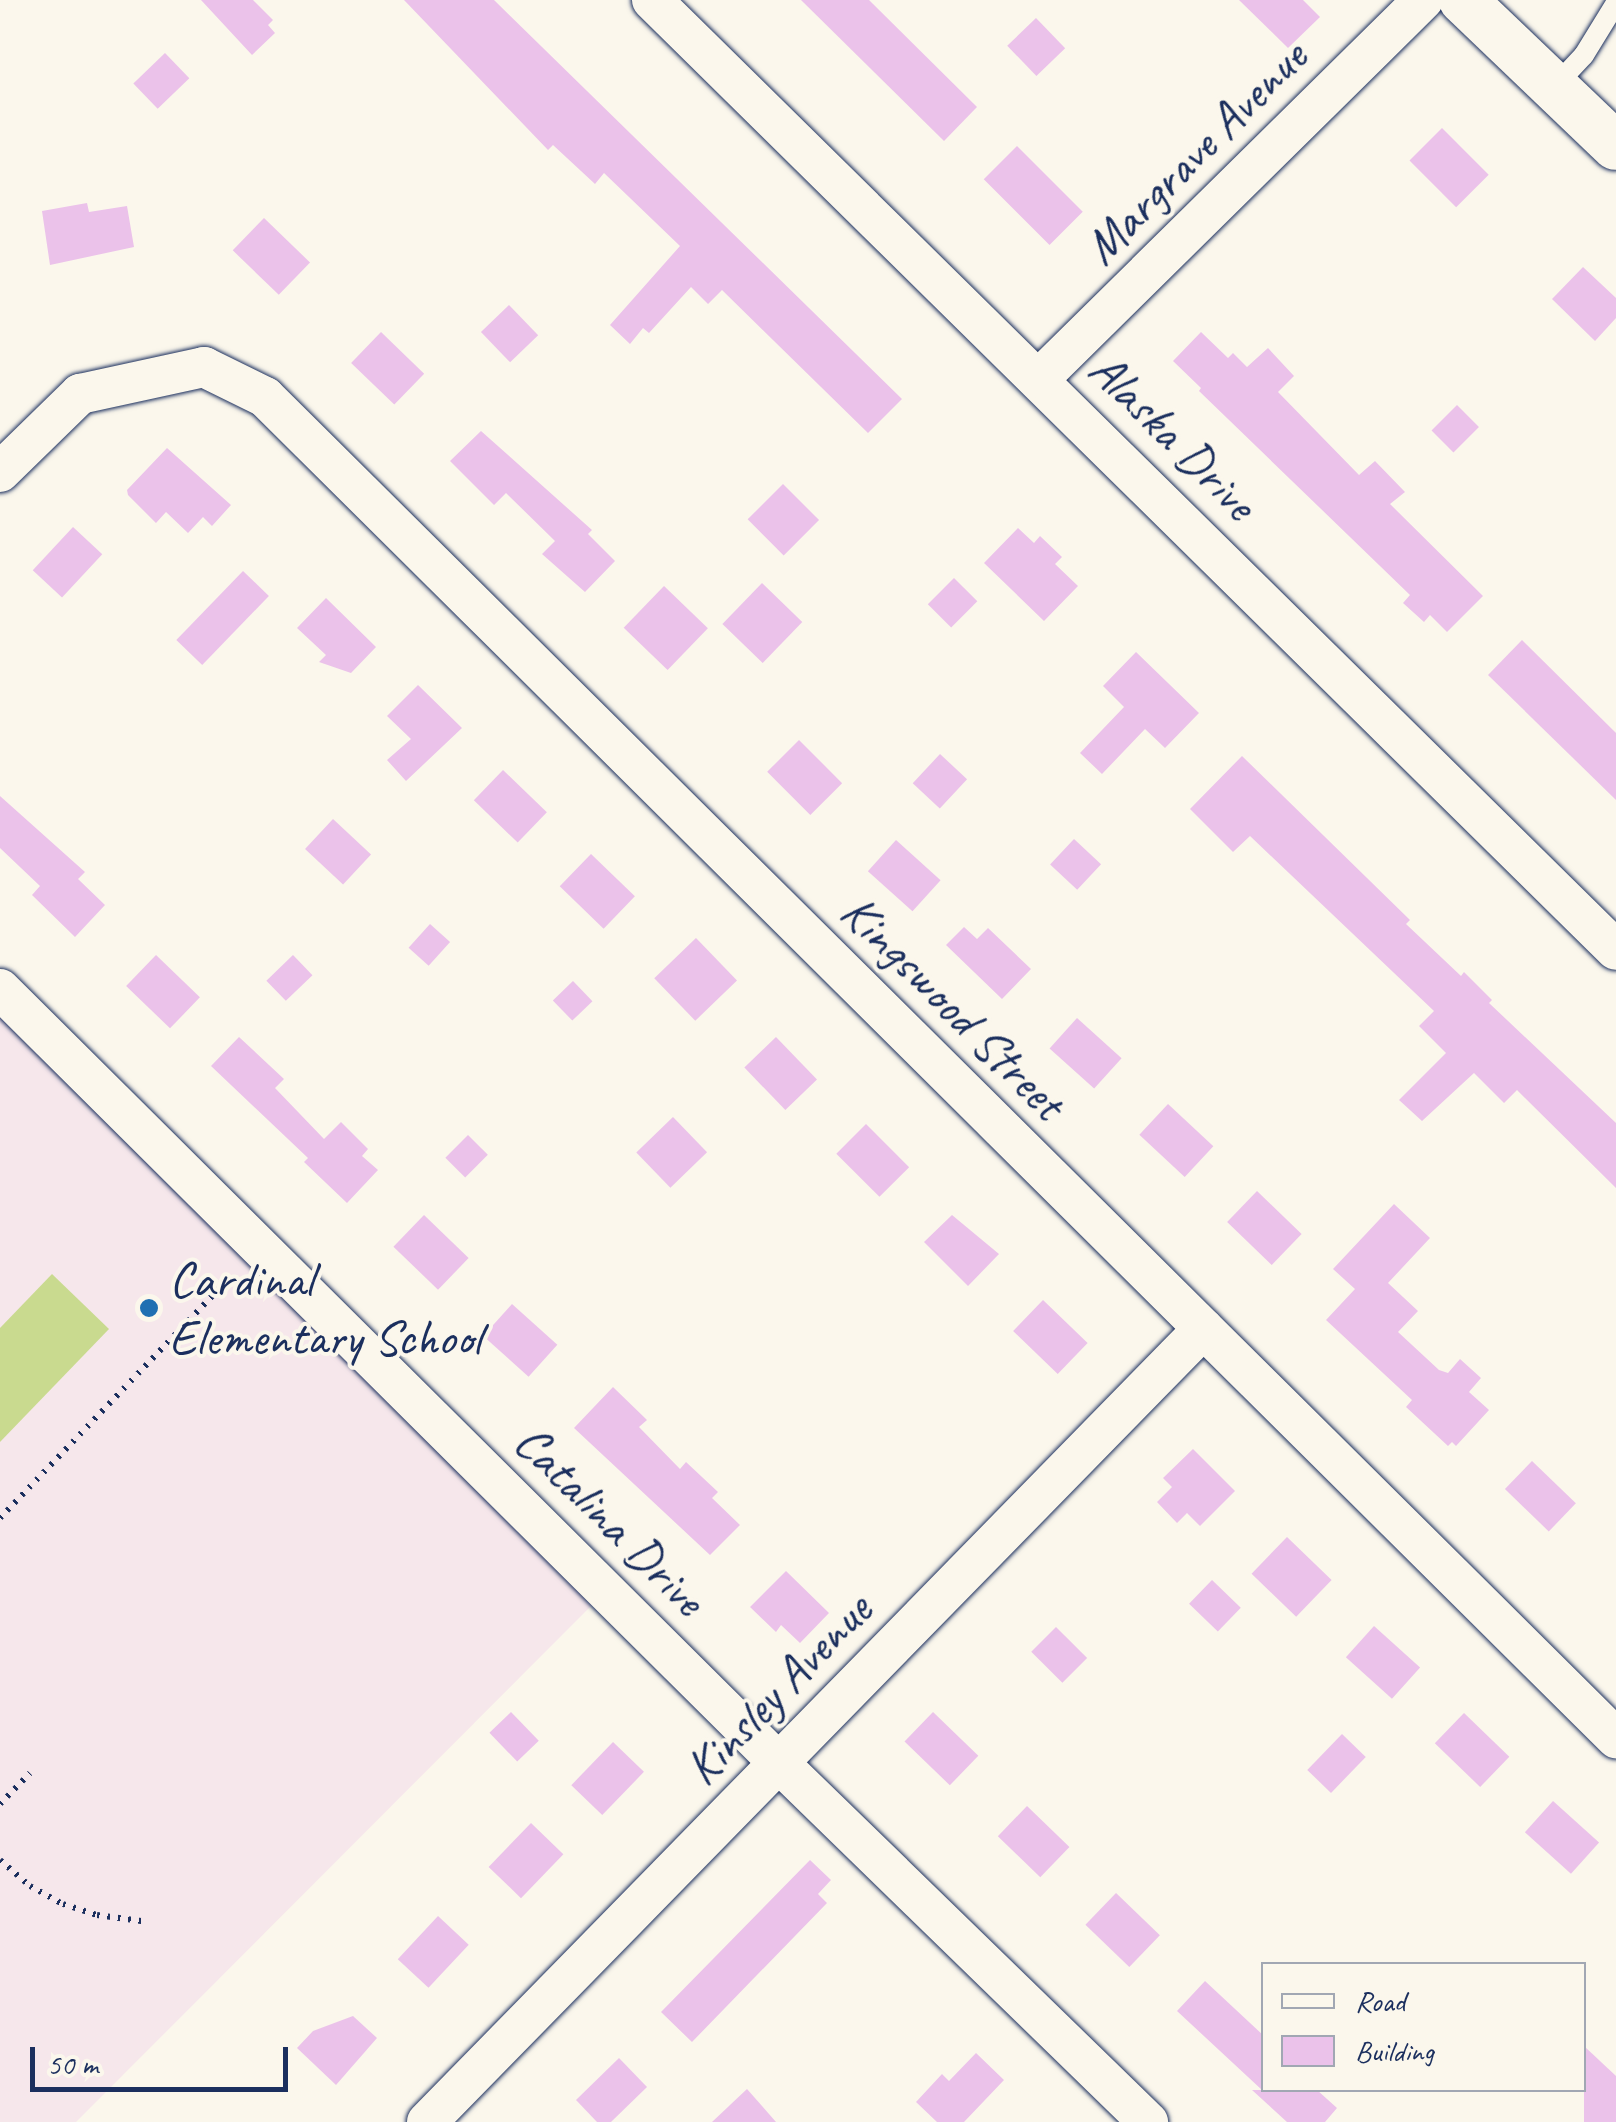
<!DOCTYPE html>
<html>
<head>
<meta charset="utf-8">
<style>
	body { margin:0 }
	#map { position:relative; width:1616px; height:2122px; overflow:hidden; background:#fbf7ec; font-family:Caveat,sans-serif }
	div>[style] { position:absolute }
	.built>* { inset:0; background:#f6e7eb }
	.green>* { inset:0; background:#c9da8f }
	.building>* { inset:0; background:#ebc2ea; transform-origin:0 0 }
	.path>* { height:6px; margin-top:-3px; transform-origin:0; background:repeating-linear-gradient(90deg,#1b2f5e 0 2.5px,transparent 0 10.5px) }
	.roads { filter:drop-shadow(0 0 2px #1b2f5e) drop-shadow(0 0 2px #1b2f5e) }
	.service>* { height:20px; margin:-10px; padding:0 10px; transform-origin:10px; border-radius:10px; background:#fbf7ec }
	.minor>* { height:40px; margin:-20px; padding:0 20px; transform-origin:20px; border-radius:20px; background:#fbf7ec }
	.tertiary>* { height:48px; margin:-24px; padding:0 24px; transform-origin:24px; border-radius:24px; background:#fbf7ec }
	.dots>* { width:28px; height:28px; translate:-50% -50%; box-sizing:border-box; border:5px solid #fbf7ec; border-radius:50% }
	span { translate:-50% -50%; white-space:nowrap; text-align:center; line-height:1.15; -webkit-text-stroke:8px #fbf7ec; paint-order:stroke }
	.street-label { font-size:50px; color:#1b2f5e }
	.poi-label { font-size:50px; color:#1b2f5e }
	.left { translate:0 -50%; text-align:left }
	.legend { position:absolute; left:1261px; top:1962px; width:325px; height:130px; box-sizing:border-box; background:#fbf7ec; border:2px solid #a1a7b3; margin:0; padding:12px 18px; list-style:none; font-size:30px; color:#1b2f5e }
	.legend li { display:flex; align-items:center; gap:20px; height:50px }
	.legend b { width:50px; border:2px solid #a1a7b3 }
	.scale { position:absolute; left:30px; top:2047px; width:258px; height:45px; box-sizing:border-box; border:5px solid #1b2f5e; border-top:0; padding-left:12px; font-size:30px; line-height:35px; white-space:nowrap; color:#1b2f5e; -webkit-text-stroke:8px #fbf7ec; paint-order:stroke }
</style>
</head>
<body>
<div id="map">
	<div class="built">
		<i style="clip-path:polygon(0 1014px,594px 1603px,76px 2122px,0 2122px)"></i>
	</div>
	<div class="green">
		<i style="clip-path:polygon(52px 1274px,109px 1329px,0 1442px,0 1328px)"></i>
	</div>
	<div class="building">
		<i style="clip-path:polygon(201px 0,253px 0,273px 20px,268px 25px,275px 33px,252px 55px)"></i>
		<i style="clip-path:polygon(404px 0,494px 0,902px 399px,868px 433px,722px 290px,708px 304px,691px 287px,649px 333px,643px 328px,630px 344px,610px 325px,680px 246px,604px 173px,595px 184px,553px 145px,548px 150px)"></i>
		<i style="clip-path:polygon(801px 0,869px 0,977px 107px,944px 141px)"></i>
		<i style="clip-path:polygon(1239px 0,1303px 0,1320px 17px,1288px 48px)"></i>
		<i style="left:1036px;top:18px;width:42px;height:40px;rotate:46deg"></i>
		<i style="left:165px;top:53px;width:35px;height:44px;rotate:46deg"></i>
		<i style="left:1442px;top:128px;width:66px;height:46px;rotate:45deg"></i>
		<i style="left:1017px;top:146px;width:93px;height:47px;rotate:45deg"></i>
		<i style="clip-path:polygon(87px 203px,89px 212px,127px 206px,134px 247px,50px 265px,42px 211px)"></i>
		<i style="left:264px;top:218px;width:64px;height:45px;rotate:44deg"></i>
		<i style="clip-path:polygon(1583px 267px,1616px 298px,1616px 318px,1595px 341px,1552px 299px)"></i>
		<i style="left:509px;top:305px;width:42px;height:39px;rotate:46deg"></i>
		<i style="left:381px;top:332px;width:60px;height:43px;rotate:44deg"></i>
		<i style="clip-path:polygon(1201px 332px,1228px 358px,1233px 353px,1247px 367px,1268px 348px,1294px 376px,1278px 392px,1359px 475px,1375px 461px,1405px 492px,1390px 504px,1483px 596px,1447px 632px,1430px 615px,1424px 622px,1403px 603px,1410px 595px,1199px 391px,1201px 388px,1173px 361px)"></i>
		<i style="left:1457px;top:405px;width:31px;height:36px;rotate:45deg"></i>
		<i style="clip-path:polygon(481px 431px,592px 530px,588px 534px,615px 561px,585px 592px,542px 554px,555px 541px,506px 493px,494px 505px,450px 461px)"></i>
		<i style="clip-path:polygon(167px 448px,231px 505px,212px 526px,203px 517px,188px 533px,166px 512px,156px 523px,128px 495px,127px 490px)"></i>
		<i style="left:783px;top:484px;width:51px;height:50px;rotate:45deg"></i>
		<i style="left:73px;top:527px;width:40px;height:59px;rotate:43deg"></i>
		<i style="clip-path:polygon(1018px 528px,1034px 543px,1040px 536px,1062px 557px,1055px 564px,1078px 586px,1044px 621px,984px 563px)"></i>
		<i style="left:243px;top:571px;width:36px;height:96px;rotate:44deg"></i>
		<i style="left:954px;top:578px;width:33px;height:37px;rotate:45deg"></i>
		<i style="left:762px;top:583px;width:56px;height:57px;rotate:44deg"></i>
		<i style="left:664px;top:586px;width:61px;height:58px;rotate:44deg"></i>
		<i style="clip-path:polygon(326px 598px,376px 647px,351px 673px,319px 662px,326px 655px,297px 628px)"></i>
		<i style="clip-path:polygon(1522px 640px,1616px 733px,1616px 800px,1488px 675px)"></i>
		<i style="clip-path:polygon(1136px 652px,1199px 713px,1165px 748px,1145px 729px,1102px 774px,1080px 753px,1124px 707px,1103px 686px)"></i>
		<i style="clip-path:polygon(418px 685px,462px 728px,406px 781px,387px 760px,411px 739px,387px 716px)"></i>
		<i style="left:799px;top:740px;width:61px;height:45px;rotate:45deg"></i>
		<i style="left:940px;top:754px;width:37px;height:40px;rotate:43deg"></i>
		<i style="clip-path:polygon(1242px 756px,1410px 920px,1406px 924px,1461px 976px,1464px 972px,1492px 1000px,1489px 1003px,1616px 1123px,1616px 1188px,1517px 1090px,1504px 1103px,1474px 1073px,1422px 1121px,1399px 1100px,1446px 1053px,1419px 1026px,1434px 1011px,1250px 836px,1233px 852px,1190px 809px)"></i>
		<i style="left:503px;top:770px;width:61px;height:42px;rotate:44deg"></i>
		<i style="clip-path:polygon(0 796px,85px 872px,78px 879px,105px 905px,75px 937px,32px 895px,40px 886px,0 848px)"></i>
		<i style="left:333px;top:819px;width:52px;height:41px;rotate:43deg"></i>
		<i style="left:1074px;top:839px;width:37px;height:35px;rotate:43deg"></i>
		<i style="left:896px;top:840px;width:60px;height:42px;rotate:42deg"></i>
		<i style="left:591px;top:854px;width:61px;height:45px;rotate:44deg"></i>
		<i style="left:430px;top:924px;width:27px;height:32px;rotate:42deg"></i>
		<i style="clip-path:polygon(964px 927px,977px 939px,988px 928px,1031px 969px,1002px 999px,946px 945px)"></i>
		<i style="left:696px;top:938px;width:59px;height:58px;rotate:46deg"></i>
		<i style="left:156px;top:955px;width:61px;height:43px;rotate:44deg"></i>
		<i style="left:293px;top:955px;width:28px;height:37px;rotate:46deg"></i>
		<i style="left:573px;top:981px;width:28px;height:28px;rotate:46deg"></i>
		<i style="left:1077px;top:1018px;width:60px;height:41px;rotate:42deg"></i>
		<i style="clip-path:polygon(239px 1037px,284px 1079px,275px 1088px,324px 1139px,341px 1122px,368px 1149px,362px 1156px,378px 1170px,347px 1203px,304px 1162px,308px 1158px,211px 1066px)"></i>
		<i style="left:776px;top:1037px;width:59px;height:44px;rotate:46deg"></i>
		<i style="left:1168px;top:1104px;width:62px;height:42px;rotate:43deg"></i>
		<i style="left:673px;top:1117px;width:49px;height:51px;rotate:46deg"></i>
		<i style="left:866px;top:1124px;width:61px;height:42px;rotate:45deg"></i>
		<i style="left:468px;top:1135px;width:28px;height:32px;rotate:45deg"></i>
		<i style="left:1257px;top:1191px;width:62px;height:43px;rotate:44deg"></i>
		<i style="clip-path:polygon(1394px 1204px,1430px 1238px,1388px 1283px,1418px 1311px,1398px 1332px,1439px 1370px,1448px 1373px,1460px 1359px,1481px 1378px,1469px 1392px,1489px 1410px,1456px 1446px,1452px 1442px,1448px 1446px,1406px 1407px,1412px 1400px,1326px 1320px,1355px 1289px,1333px 1269px)"></i>
		<i style="left:424px;top:1215px;width:62px;height:44px;rotate:44deg"></i>
		<i style="clip-path:polygon(952px 1215px,999px 1254px,968px 1286px,924px 1242px)"></i>
		<i style="left:1043px;top:1300px;width:62px;height:43px;rotate:44deg"></i>
		<i style="left:512px;top:1304px;width:61px;height:43px;rotate:42deg"></i>
		<i style="clip-path:polygon(613px 1387px,647px 1420px,639px 1427px,680px 1469px,686px 1462px,718px 1492px,712px 1498px,740px 1525px,710px 1555px,574px 1428px)"></i>
		<i style="clip-path:polygon(1193px 1449px,1235px 1491px,1200px 1526px,1187px 1513px,1177px 1523px,1157px 1502px,1172px 1487px,1163px 1478px)"></i>
		<i style="left:1532px;top:1461px;width:61px;height:39px;rotate:44deg"></i>
		<i style="left:1287px;top:1537px;width:62px;height:51px;rotate:44deg"></i>
		<i style="clip-path:polygon(786px 1571px,829px 1613px,800px 1643px,781px 1625px,776px 1632px,750px 1607px)"></i>
		<i style="left:1212px;top:1580px;width:40px;height:33px;rotate:44deg"></i>
		<i style="left:1374px;top:1626px;width:62px;height:42px;rotate:42deg"></i>
		<i style="left:1056px;top:1627px;width:44px;height:35px;rotate:45deg"></i>
		<i style="left:511px;top:1712px;width:40px;height:30px;rotate:46deg"></i>
		<i style="left:933px;top:1712px;width:63px;height:41px;rotate:44deg"></i>
		<i style="left:1464px;top:1713px;width:63px;height:42px;rotate:44deg"></i>
		<i style="left:1342px;top:1734px;width:33px;height:50px;rotate:44deg"></i>
		<i style="left:613px;top:1742px;width:43px;height:60px;rotate:44deg"></i>
		<i style="left:1553px;top:1801px;width:62px;height:42px;rotate:42deg"></i>
		<i style="left:1027px;top:1806px;width:59px;height:42px;rotate:44deg"></i>
		<i style="left:531px;top:1823px;width:45px;height:61px;rotate:44deg"></i>
		<i style="clip-path:polygon(810px 1860px,831px 1880px,818px 1894px,827px 1903px,692px 2042px,661px 2012px)"></i>
		<i style="left:1116px;top:1893px;width:61px;height:44px;rotate:44deg"></i>
		<i style="left:438px;top:1916px;width:42px;height:59px;rotate:43deg"></i>
		<i style="clip-path:polygon(1205px 1981px,1264px 2036px,1264px 2090px,1317px 2090px,1337px 2108px,1325px 2122px,1287px 2122px,1252px 2090px,1262px 2090px,1177px 2011px)"></i>
		<i style="clip-path:polygon(353px 2016px,377px 2038px,336px 2085px,297px 2048px,313px 2031px)"></i>
		<i style="clip-path:polygon(1584px 2046px,1616px 2076px,1616px 2122px,1584px 2122px)"></i>
		<i style="clip-path:polygon(976px 2053px,1004px 2080px,964px 2122px,937px 2122px,916px 2102px,942px 2074px,949px 2081px)"></i>
		<i style="clip-path:polygon(619px 2058px,647px 2087px,611px 2122px,597px 2122px,576px 2100px)"></i>
		<i style="clip-path:polygon(747px 2089px,776px 2122px,712px 2122px)"></i>
	</div>
	<div class="path">
		<i style="left:0;top:1518px;width:330px;rotate:-46.3deg"></i>
		<i style="left:0;top:1804px;width:43px;rotate:-45.9deg"></i>
		<i style="left:0;top:1860px;width:40px;rotate:41deg"></i>
		<i style="left:30px;top:1886px;width:38px;rotate:29deg"></i>
		<i style="left:63px;top:1904px;width:36px;rotate:18deg"></i>
		<i style="left:97px;top:1915px;width:52px;rotate:7.7deg"></i>
	</div>
	<div class="roads">
		<div class="service">
			<i style="left:1555px;top:86px;width:42px;rotate:-46.9deg"></i>
			<i style="left:1584px;top:55px;width:61px;rotate:-58.4deg"></i>
		</div>
		<div class="minor">
			<i style="left:652px;top:0;width:1353px;rotate:44.58deg"></i>
			<i style="left:1040px;top:378px;width:538px;rotate:-44.62deg"></i>
			<i style="left:0;top:472px;width:112px;rotate:-44.3deg"></i>
			<i style="left:80px;top:394px;width:127px;rotate:-12.3deg"></i>
			<i style="left:204px;top:367px;width:68px;rotate:26.2deg"></i>
			<i style="left:265px;top:397px;width:1904px;rotate:44.79deg"></i>
			<i style="left:0;top:989px;width:1098px;rotate:44.82deg"></i>
			<i style="left:779px;top:1763px;width:515px;rotate:44.21deg"></i>
			<i style="left:427px;top:2122px;width:1110px;rotate:-45.62deg"></i>
		</div>
		<div class="tertiary">
			<i style="left:1463px;top:0;width:211px;rotate:43.7deg"></i>
		</div>
	</div>
	<div class="dots">
		<i style="left:149px;top:1308px;background:#1f6fb2"></i>
	</div>
	<div class="street-label">
		<span style="left:1195px;top:152px;rotate:-45deg">Margrave Avenue</span>
		<span style="left:1173px;top:436px;rotate:45deg">Alaska Drive</span>
		<span style="left:953px;top:1007px;rotate:45deg">Kingswood Street</span>
		<span style="left:610px;top:1520px;rotate:45deg">Catalina Drive</span>
		<span style="left:778px;top:1689px;rotate:-46deg">Kinsley Avenue</span>
	</div>
	<div class="poi-label">
		<span class="left" style="left:169px;top:1308px">Cardinal<br>Elementary School</span>
	</div>
	<ul class="legend">
	<li><b style="height:12px;background:#fbf7ec"></b>Road</li>
	<li><b style="height:28px;background:#ebc2ea"></b>Building</li>
	</ul>
	<div class="scale">50 m</div>
</div>
</body>
</html>
